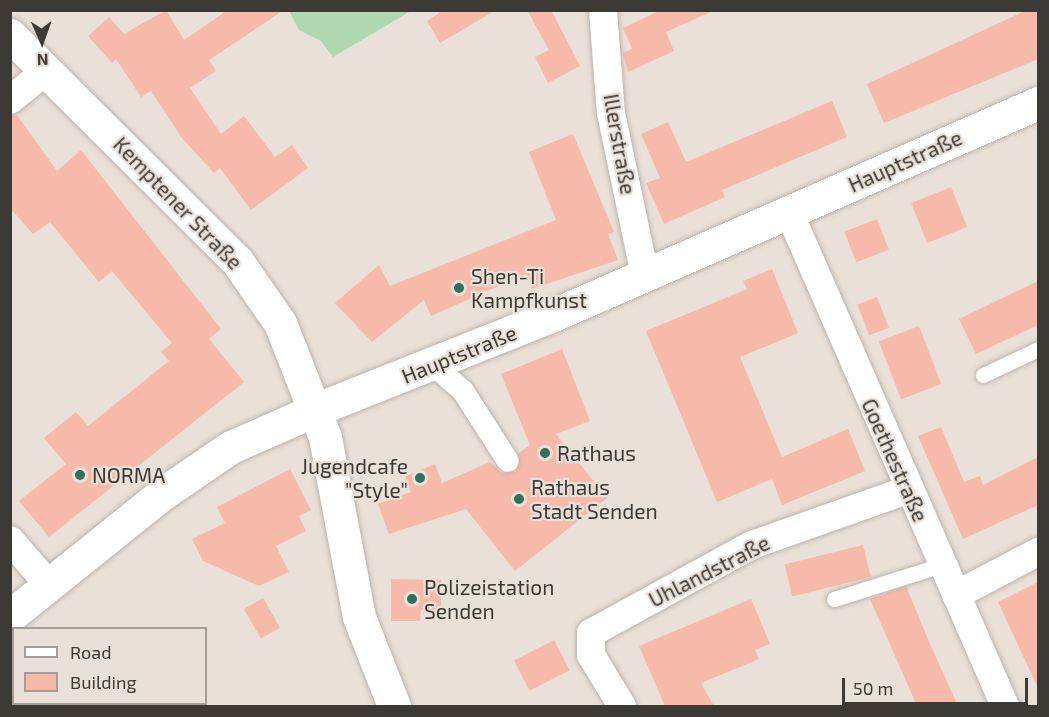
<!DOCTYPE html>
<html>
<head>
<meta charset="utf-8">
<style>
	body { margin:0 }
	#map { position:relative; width:1049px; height:717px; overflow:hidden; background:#e9e0d7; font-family:"Exo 2",sans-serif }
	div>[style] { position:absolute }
	.green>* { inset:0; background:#afd8b0 }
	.building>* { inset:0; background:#f7b9a9; transform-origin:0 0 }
	.roads { filter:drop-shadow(0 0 2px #bcb3ab) drop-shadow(0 0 2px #bcb3ab) }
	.service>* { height:15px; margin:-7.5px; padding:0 7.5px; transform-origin:7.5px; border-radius:7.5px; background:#fff }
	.pedestrian>* { height:22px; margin:-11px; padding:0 11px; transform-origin:11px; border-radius:11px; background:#fff }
	.minor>* { height:28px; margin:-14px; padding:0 14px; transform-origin:14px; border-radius:14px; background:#fff }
	.tertiary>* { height:33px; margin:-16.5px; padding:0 16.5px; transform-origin:16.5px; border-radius:16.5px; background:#fff }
	.secondary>* { height:33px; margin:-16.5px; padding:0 16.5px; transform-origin:16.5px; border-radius:16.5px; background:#fff }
	.dots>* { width:16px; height:16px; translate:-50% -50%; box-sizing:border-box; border:3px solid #e9e0d7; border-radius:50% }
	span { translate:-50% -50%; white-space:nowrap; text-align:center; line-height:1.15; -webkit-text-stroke:4.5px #e9e0d7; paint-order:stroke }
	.street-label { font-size:21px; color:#3d3a36 }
	.poi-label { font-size:21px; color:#3d3a36 }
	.left { translate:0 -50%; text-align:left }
	.right { translate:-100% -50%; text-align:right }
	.frame { position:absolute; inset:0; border:12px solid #3d3a36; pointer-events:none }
	.legend { position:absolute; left:12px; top:627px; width:195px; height:78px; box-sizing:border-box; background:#e9e0d7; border:2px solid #a49e97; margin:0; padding:8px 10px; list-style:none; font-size:18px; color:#3d3a36 }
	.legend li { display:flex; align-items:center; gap:12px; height:30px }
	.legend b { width:30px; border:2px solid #a49e97 }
	.north { position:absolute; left:12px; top:12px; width:60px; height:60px; -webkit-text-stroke:4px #e9e0d7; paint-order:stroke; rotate:178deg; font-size:16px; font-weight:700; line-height:24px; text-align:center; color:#3d3a36 }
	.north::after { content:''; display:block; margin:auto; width:21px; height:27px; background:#3d3a36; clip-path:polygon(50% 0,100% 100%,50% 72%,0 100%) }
	.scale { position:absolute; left:842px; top:678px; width:186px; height:27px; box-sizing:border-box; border:3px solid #3d3a36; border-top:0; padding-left:8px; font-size:18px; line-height:21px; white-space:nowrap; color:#3d3a36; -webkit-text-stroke:4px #e9e0d7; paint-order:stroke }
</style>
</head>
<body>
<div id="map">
	<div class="green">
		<i style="clip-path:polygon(289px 11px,411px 11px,333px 57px,321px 41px,299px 30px)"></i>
	</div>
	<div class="building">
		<i style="clip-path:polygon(166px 10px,184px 40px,228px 10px,284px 10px,209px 60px,216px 71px,190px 88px,221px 134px,244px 116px,275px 157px,292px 145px,308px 168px,251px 210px,220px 168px,214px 173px,182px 138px,151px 91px,141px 97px,116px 59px,112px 63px,88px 36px,109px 17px,124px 34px)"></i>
		<i style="clip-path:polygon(444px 10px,496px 10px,440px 43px,427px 21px)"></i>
		<i style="clip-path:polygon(527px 10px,551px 10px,580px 66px,548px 83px,535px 57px,549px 50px)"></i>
		<i style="clip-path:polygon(661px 10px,715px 10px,666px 32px,674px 51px,628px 72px,623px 53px,632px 49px,623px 28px)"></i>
		<i style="clip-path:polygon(1027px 10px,1038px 10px,1038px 59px,884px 123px,867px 84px)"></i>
		<i style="clip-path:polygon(832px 101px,847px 137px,722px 190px,725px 197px,664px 224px,646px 183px,660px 178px,641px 134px,668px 122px,686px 162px)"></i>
		<i style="clip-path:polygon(17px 115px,57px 171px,81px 150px,221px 329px,209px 339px,244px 382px,49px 537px,19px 501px,66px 464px,44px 438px,76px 412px,88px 426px,169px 361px,161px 352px,172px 343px,112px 271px,99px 282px,50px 222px,33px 234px,10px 208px,10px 116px)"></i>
		<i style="clip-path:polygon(573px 134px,614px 232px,608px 234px,618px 260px,532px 289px,526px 274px,431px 316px,424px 300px,372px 342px,335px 303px,379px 265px,390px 286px,556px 220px,529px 152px)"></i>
		<i style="left:951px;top:187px;width:43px;height:43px;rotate:68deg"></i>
		<i style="left:877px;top:219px;width:33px;height:35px;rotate:69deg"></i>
		<i style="clip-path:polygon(772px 269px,798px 333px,740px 357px,782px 457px,848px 429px,865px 471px,782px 505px,772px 479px,717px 502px,646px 331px,747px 289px,743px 281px)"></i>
		<i style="clip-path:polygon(1038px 281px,1038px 325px,976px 354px,959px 319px)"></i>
		<i style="left:877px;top:297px;width:33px;height:21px;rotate:69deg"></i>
		<i style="left:919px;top:326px;width:62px;height:43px;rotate:69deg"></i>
		<i style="clip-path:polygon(562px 349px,590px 421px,556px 434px,607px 498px,515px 571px,466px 509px,389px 534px,378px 504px,411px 492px,405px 476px,435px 464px,442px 483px,490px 462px,502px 473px,516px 472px,519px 453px,530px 445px,501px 374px)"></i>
		<i style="clip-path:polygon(941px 427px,964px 482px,980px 476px,983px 485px,1038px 457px,1038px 505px,963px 539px,918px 436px)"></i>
		<i style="clip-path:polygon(290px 469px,311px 510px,299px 516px,306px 531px,276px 546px,289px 572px,259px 586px,203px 561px,192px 539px,225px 523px,217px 507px)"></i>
		<i style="left:863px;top:545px;width:33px;height:81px;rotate:76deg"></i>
		<i style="clip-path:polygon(391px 579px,441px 580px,441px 610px,421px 610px,420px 621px,391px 621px)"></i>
		<i style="clip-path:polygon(1038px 582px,1038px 688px,998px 602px)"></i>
		<i style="clip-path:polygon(906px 586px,930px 644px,958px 706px,917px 706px,870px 599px)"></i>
		<i style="left:263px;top:598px;width:34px;height:22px;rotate:60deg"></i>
		<i style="clip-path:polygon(751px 599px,770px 644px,755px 650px,759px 659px,701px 683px,714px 706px,665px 706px,639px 646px)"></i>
		<i style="left:554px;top:640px;width:34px;height:45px;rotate:63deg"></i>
	</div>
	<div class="roads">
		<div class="service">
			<i style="left:983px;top:375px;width:61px;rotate:-25.3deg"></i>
			<i style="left:834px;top:599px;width:113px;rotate:-17.5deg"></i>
		</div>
		<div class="pedestrian">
			<i style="left:434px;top:365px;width:39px;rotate:42deg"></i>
			<i style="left:463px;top:391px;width:83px;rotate:57.3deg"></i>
		</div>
		<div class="minor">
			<i style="left:603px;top:10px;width:103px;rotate:85.6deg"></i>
			<i style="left:611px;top:113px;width:167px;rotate:78.2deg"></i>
			<i style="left:10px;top:100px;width:46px;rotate:-38.9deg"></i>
			<i style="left:789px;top:212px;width:539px;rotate:66.38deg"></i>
			<i style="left:10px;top:540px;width:61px;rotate:49deg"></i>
			<i style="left:956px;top:595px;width:93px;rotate:-27.7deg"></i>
			<i style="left:622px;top:706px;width:60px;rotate:-121.3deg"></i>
			<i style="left:591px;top:655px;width:22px;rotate:-90deg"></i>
			<i style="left:591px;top:633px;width:183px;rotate:-28.7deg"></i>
			<i style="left:752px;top:545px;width:164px;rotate:-19.5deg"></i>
		</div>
		<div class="tertiary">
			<i style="left:10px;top:616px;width:195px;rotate:-38.8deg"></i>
			<i style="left:162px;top:494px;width:83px;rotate:-34.3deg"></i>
			<i style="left:231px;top:447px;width:94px;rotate:-23.8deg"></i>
		</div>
		<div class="secondary">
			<i style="left:10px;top:35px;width:320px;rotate:44.9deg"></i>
			<i style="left:237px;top:261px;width:75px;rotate:55.3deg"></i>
			<i style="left:280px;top:323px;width:123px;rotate:68.5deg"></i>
			<i style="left:325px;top:437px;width:183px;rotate:79.3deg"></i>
			<i style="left:359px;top:617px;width:96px;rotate:68.5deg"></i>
			<i style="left:317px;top:409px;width:252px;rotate:-21.7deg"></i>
			<i style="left:551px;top:316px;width:532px;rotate:-23.62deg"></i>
		</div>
	</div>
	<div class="dots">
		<i style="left:459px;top:288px;background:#32705d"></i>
		<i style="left:545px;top:453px;background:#32705d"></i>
		<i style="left:80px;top:475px;background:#32705d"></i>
		<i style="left:420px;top:478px;background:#32705d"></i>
		<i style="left:519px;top:499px;background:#32705d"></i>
		<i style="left:412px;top:599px;background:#32705d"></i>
	</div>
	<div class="street-label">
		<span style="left:620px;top:144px;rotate:80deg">Illerstraße</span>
		<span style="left:905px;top:161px;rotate:-24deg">Hauptstraße</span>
		<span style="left:178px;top:203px;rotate:46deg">Kemptener Straße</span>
		<span style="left:459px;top:354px;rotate:-22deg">Hauptstraße</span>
		<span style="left:895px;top:460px;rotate:66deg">Goethestraße</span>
		<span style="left:709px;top:571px;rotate:-27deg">Uhlandstraße</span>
	</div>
	<div class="poi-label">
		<span class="left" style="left:471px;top:288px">Shen-Ti<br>Kampfkunst</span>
		<span class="left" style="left:557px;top:453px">Rathaus</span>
		<span class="right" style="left:408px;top:478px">Jugendcafe<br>"Style"</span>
		<span class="left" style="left:92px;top:475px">NORMA</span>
		<span class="left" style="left:531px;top:499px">Rathaus<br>Stadt Senden</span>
		<span class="left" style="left:424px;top:599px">Polizeistation<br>Senden</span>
	</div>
	<div class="frame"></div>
	<ul class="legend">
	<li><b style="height:8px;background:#fff"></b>Road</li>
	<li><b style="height:16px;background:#f7b9a9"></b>Building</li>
	</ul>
	<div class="north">N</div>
	<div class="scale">50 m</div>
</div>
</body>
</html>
